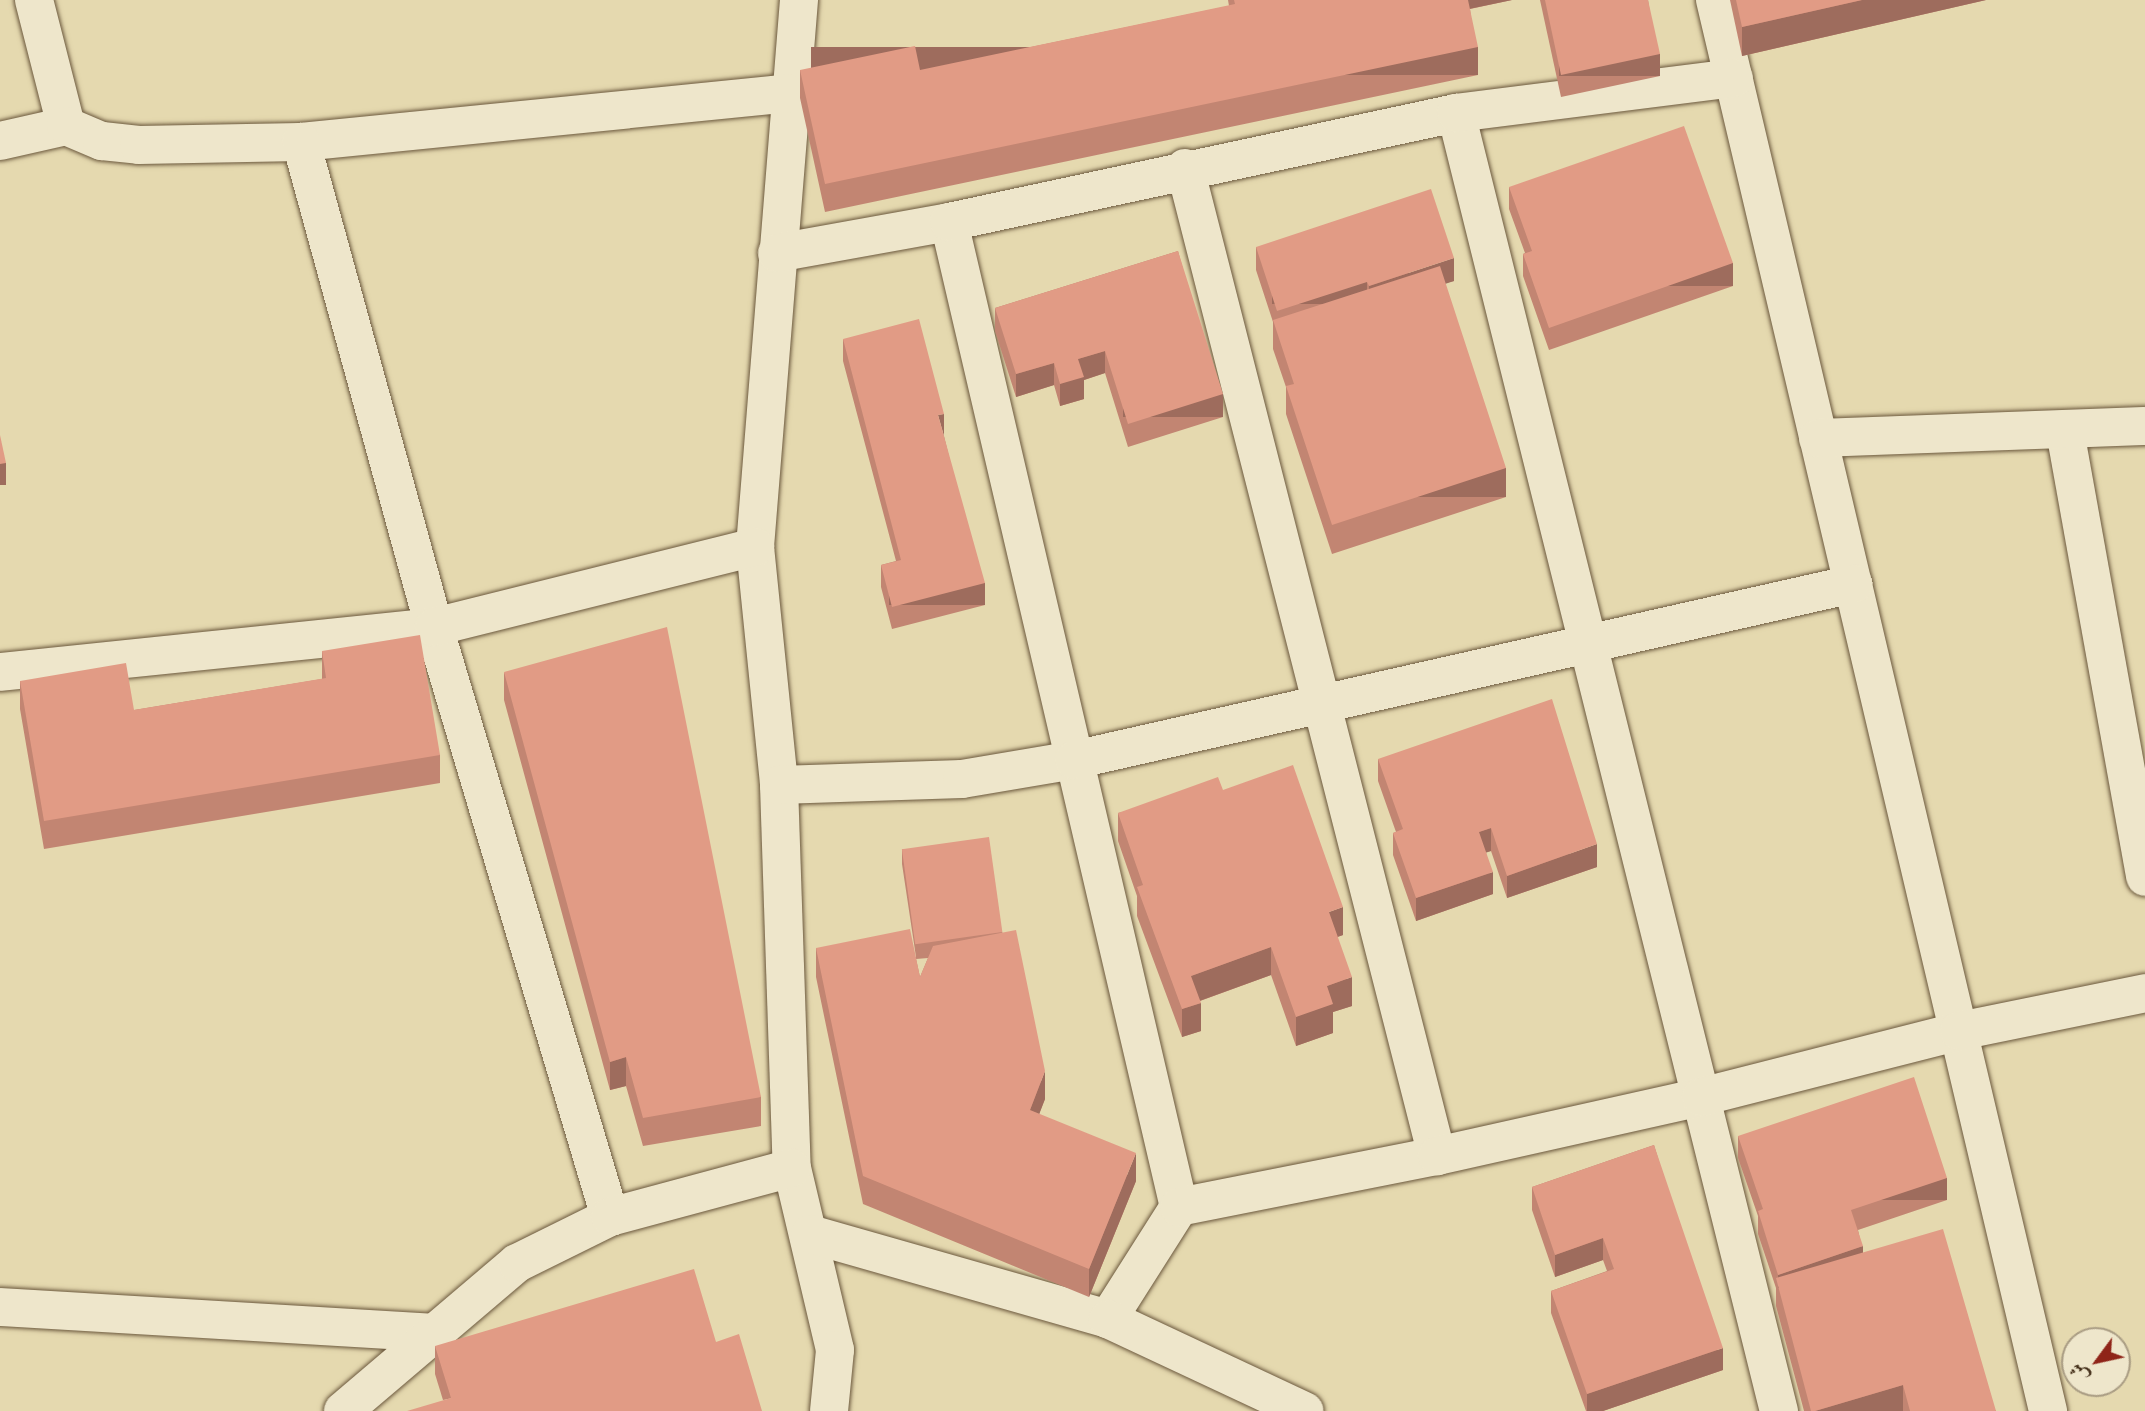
<!DOCTYPE html>
<html>
<head>
<meta charset="utf-8">
<style>
	body { margin:0 }
	#map { position:relative; width:2145px; height:1411px; overflow:hidden; background:#e5d9af; font-family:Vollkorn,Amiri,serif }
	div>[style] { position:absolute }
	.roads { filter:drop-shadow(0 0 2px #6b583d) drop-shadow(0 0 2px #6b583d) }
	.minor>* { height:38px; margin:-19px; padding:0 19px; transform-origin:19px; border-radius:19px; background:#eee6cb }
	.wall>* { inset:0; background:#c28572 }
	.shaded-wall>* { inset:0; background:#9e6c5d; transform-origin:0 0 }
	.building>* { inset:0; background:#e19b85; transform-origin:0 0 }
	span { translate:-50% -50%; white-space:nowrap; text-align:center; line-height:1.15; -webkit-text-stroke:7px #eee6cb; paint-order:stroke }
	.north { position:absolute; left:2061px; top:1327px; width:70px; height:70px; box-sizing:border-box; background:#eee6cb; border:2px solid #a99c83; border-radius:50%; rotate:237deg; font-size:19px; font-weight:700; line-height:28px; text-align:center; color:#422d17 }
	.north::after { content:''; display:block; margin:auto; width:24px; height:32px; background:#8f2418; clip-path:polygon(50% 0,100% 100%,50% 72%,0 100%) }
</style>
</head>
<body>
<div id="map">
	<div class="roads">
		<div class="minor">
			<i style="left:34px;top:0;width:130px;rotate:75.7deg"></i>
			<i style="left:799px;top:0;width:549px;rotate:94.6deg"></i>
			<i style="left:755px;top:547px;width:239px;rotate:84.2deg"></i>
			<i style="left:779px;top:785px;width:383px;rotate:88.1deg"></i>
			<i style="left:792px;top:1168px;width:187px;rotate:76.7deg"></i>
			<i style="left:835px;top:1350px;width:61px;rotate:95.6deg"></i>
			<i style="left:1715px;top:0;width:1450px;rotate:76.72deg"></i>
			<i style="left:1456px;top:113px;width:1338px;rotate:76.03deg"></i>
			<i style="left:0;top:141px;width:68px;rotate:-12.8deg"></i>
			<i style="left:66px;top:126px;width:39px;rotate:23deg"></i>
			<i style="left:102px;top:141px;width:37px;rotate:6deg"></i>
			<i style="left:139px;top:145px;width:162px;rotate:-1.1deg"></i>
			<i style="left:301px;top:142px;width:489px;rotate:-5.7deg"></i>
			<i style="left:301px;top:142px;width:503px;rotate:74.66deg"></i>
			<i style="left:434px;top:627px;width:616px;rotate:73.39deg"></i>
			<i style="left:1185px;top:168px;width:1020px;rotate:75.69deg"></i>
			<i style="left:949px;top:222px;width:1011px;rotate:76.86deg"></i>
			<i style="left:1179px;top:1207px;width:133px;rotate:122.4deg"></i>
			<i style="left:777px;top:253px;width:175px;rotate:-10.2deg"></i>
			<i style="left:949px;top:222px;width:519px;rotate:-12.13deg"></i>
			<i style="left:1456px;top:113px;width:280px;rotate:-7.2deg"></i>
			<i style="left:2065px;top:431px;width:453px;rotate:79.8deg"></i>
			<i style="left:1818px;top:438px;width:327px;rotate:-2.1deg"></i>
			<i style="left:0;top:672px;width:436px;rotate:-5.9deg"></i>
			<i style="left:434px;top:627px;width:331px;rotate:-14deg"></i>
			<i style="left:779px;top:785px;width:183px;rotate:-1.9deg"></i>
			<i style="left:962px;top:779px;width:114px;rotate:-9.6deg"></i>
			<i style="left:1074px;top:760px;width:799px;rotate:-12.73deg"></i>
			<i style="left:1179px;top:1207px;width:263px;rotate:-11.2deg"></i>
			<i style="left:1437px;top:1156px;width:271px;rotate:-12.6deg"></i>
			<i style="left:1701px;top:1097px;width:266px;rotate:-14.3deg"></i>
			<i style="left:1959px;top:1031px;width:190px;rotate:-11.5deg"></i>
			<i style="left:810px;top:1234px;width:310px;rotate:15.9deg"></i>
			<i style="left:1108px;top:1319px;width:217px;rotate:25.1deg"></i>
			<i style="left:0;top:1307px;width:434px;rotate:3.4deg"></i>
			<i style="left:343px;top:1411px;width:228px;rotate:-40.4deg"></i>
			<i style="left:517px;top:1263px;width:104px;rotate:-26.3deg"></i>
			<i style="left:610px;top:1217px;width:188px;rotate:-15.1deg"></i>
		</div>
	</div>
	<div class="wall">
		<i style="clip-path:polygon(1228px 0,1512px 0,1470px 9px,1478px 75px,825px 212px,800px 98px,800px 70px,920px 70px,1229px 6px)"></i>
		<i style="clip-path:polygon(1540px 0,1648px 0,1660px 76px,1561px 97px)"></i>
		<i style="clip-path:polygon(1730px 0,1986px 0,1742px 56px)"></i>
		<i style="clip-path:polygon(1509px 187px,1733px 286px,1549px 350px,1523px 276px,1523px 254px,1525px 253px,1509px 209px)"></i>
		<i style="clip-path:polygon(1256px 247px,1454px 281px,1445px 283px,1506px 497px,1332px 554px,1286px 414px,1286px 387px,1273px 349px,1273px 322px,1256px 270px)"></i>
		<i style="clip-path:polygon(1178px 251px,1223px 417px,1128px 447px,1105px 373px,1084px 380px,1084px 399px,1060px 406px,1054px 385px,1016px 397px,995px 331px,995px 308px)"></i>
		<i style="clip-path:polygon(843px 339px,944px 436px,985px 605px,892px 629px,881px 587px,881px 565px,896px 561px,843px 361px)"></i>
		<i style="clip-path:polygon(322px 651px,440px 755px,440px 783px,44px 849px,20px 709px,20px 681px,134px 710px,322px 679px)"></i>
		<i style="clip-path:polygon(504px 672px,761px 1097px,761px 1126px,643px 1146px,626px 1086px,610px 1090px,504px 700px)"></i>
		<i style="clip-path:polygon(1378px 759px,1597px 867px,1507px 898px,1491px 851px,1486px 852px,1493px 894px,1416px 921px,1393px 855px,1393px 833px,1396px 832px,1378px 781px)"></i>
		<i style="clip-path:polygon(1223px 790px,1343px 935px,1337px 937px,1352px 1006px,1333px 1012px,1333px 1033px,1296px 1046px,1271px 975px,1200px 1001px,1201px 1031px,1182px 1037px,1137px 916px,1137px 896px,1118px 841px,1118px 813px)"></i>
		<i style="clip-path:polygon(evenodd,902px 849px,1003px 933px,1045px 1099px,1039px 1114px,1136px 1181px,1089px 1297px,863px 1204px,816px 977px,816px 948px,916px 957px,902px 864px,902px 849px,928px 958px,920px 977px,916px 959px,928px 958px)"></i>
		<i style="clip-path:polygon(1738px 1136px,1947px 1200px,1858px 1230px,1863px 1253px,1996px 1411px,1804px 1411px,1776px 1306px,1776px 1288px,1758px 1234px,1758px 1216px,1738px 1158px)"></i>
		<i style="clip-path:polygon(1654px 1145px,1723px 1370px,1603px 1411px,1586px 1411px,1551px 1313px,1551px 1291px,1607px 1271px,1603px 1260px,1555px 1277px,1532px 1210px,1532px 1187px)"></i>
		<i style="clip-path:polygon(716px 1342px,443px 1400px,435px 1374px,435px 1346px)"></i>
	</div>
	<div class="shaded-wall">
		<i style="clip-path:polygon(1464px 0,1512px 0,1464px 10px)"></i>
		<i style="clip-path:polygon(1862px 0,1986px 0,1742px 56px,1742px 27px)"></i>
		<i style="left:1478px;top:47px;width:28px;height:667px;rotate:90deg"></i>
		<i style="left:1660px;top:54px;width:22px;height:101px;rotate:90deg"></i>
		<i style="clip-path:polygon(1454px 258px,1454px 281px,1369px 309px,1369px 286px)"></i>
		<i style="left:1733px;top:263px;width:23px;height:195px;rotate:90deg"></i>
		<i style="left:1367px;top:282px;width:22px;height:95px;rotate:90deg"></i>
		<i style="clip-path:polygon(1105px 351px,1105px 373px,1084px 380px,1084px 399px,1060px 406px,1060px 384px,1078px 359px)"></i>
		<i style="clip-path:polygon(1054px 363px,1054px 385px,1016px 397px,1016px 374px)"></i>
		<i style="left:1223px;top:394px;width:23px;height:100px;rotate:90deg"></i>
		<i style="clip-path:polygon(944px 414px,944px 436px,938px 415px)"></i>
		<i style="left:6px;top:463px;width:22px;height:6px;rotate:90deg"></i>
		<i style="left:1506px;top:468px;width:29px;height:183px;rotate:90deg"></i>
		<i style="left:985px;top:583px;width:22px;height:96px;rotate:90deg"></i>
		<i style="clip-path:polygon(1491px 828px,1491px 851px,1479px 855px,1479px 832px)"></i>
		<i style="clip-path:polygon(1597px 844px,1597px 867px,1507px 898px,1507px 876px)"></i>
		<i style="clip-path:polygon(1493px 872px,1493px 894px,1416px 921px,1416px 898px)"></i>
		<i style="clip-path:polygon(1343px 907px,1343px 935px,1329px 940px,1329px 912px)"></i>
		<i style="clip-path:polygon(1271px 947px,1271px 975px,1191px 1004px,1191px 976px)"></i>
		<i style="clip-path:polygon(1352px 977px,1352px 1006px,1333px 1012px,1333px 1033px,1296px 1046px,1296px 1017px,1327px 986px)"></i>
		<i style="clip-path:polygon(1201px 1003px,1201px 1031px,1182px 1037px,1182px 1009px)"></i>
		<i style="clip-path:polygon(626px 1057px,626px 1086px,610px 1090px,610px 1062px)"></i>
		<i style="clip-path:polygon(1045px 1071px,1045px 1099px,1030px 1138px,1030px 1110px)"></i>
		<i style="clip-path:polygon(1136px 1153px,1136px 1181px,1089px 1297px,1089px 1269px)"></i>
		<i style="left:1947px;top:1178px;width:22px;height:101px;rotate:90deg"></i>
		<i style="clip-path:polygon(1603px 1238px,1603px 1260px,1555px 1277px,1555px 1255px)"></i>
		<i style="clip-path:polygon(1863px 1246px,1863px 1269px,1778px 1288px,1778px 1275px)"></i>
		<i style="clip-path:polygon(1723px 1348px,1723px 1370px,1603px 1411px,1587px 1411px,1587px 1394px)"></i>
		<i style="clip-path:polygon(1903px 1385px,1903px 1411px,1815px 1411px)"></i>
	</div>
	<div class="building">
		<i style="clip-path:polygon(1234px 0,1468px 0,1478px 47px,825px 184px,800px 70px,915px 46px,920px 70px,1235px 4px)"></i>
		<i style="clip-path:polygon(1545px 0,1648px 0,1660px 54px,1561px 75px)"></i>
		<i style="clip-path:polygon(1736px 0,1862px 0,1742px 27px)"></i>
		<i style="clip-path:polygon(1684px 126px,1733px 263px,1549px 328px,1523px 254px,1532px 251px,1509px 187px)"></i>
		<i style="clip-path:polygon(1431px 189px,1454px 258px,1369px 286px,1367px 282px,1277px 311px,1256px 247px)"></i>
		<i style="clip-path:polygon(1178px 251px,1223px 394px,1128px 424px,1105px 351px,1078px 359px,1084px 377px,1060px 384px,1054px 363px,1016px 374px,995px 308px)"></i>
		<i style="clip-path:polygon(1440px 266px,1506px 468px,1332px 525px,1286px 386px,1294px 384px,1273px 320px)"></i>
		<i style="clip-path:polygon(919px 319px,944px 414px,938px 415px,985px 583px,892px 607px,881px 565px,901px 560px,843px 339px)"></i>
		<i style="clip-path:polygon(0 435px,6px 463px,0 464px)"></i>
		<i style="clip-path:polygon(667px 627px,761px 1097px,643px 1118px,626px 1057px,610px 1062px,504px 672px)"></i>
		<i style="clip-path:polygon(420px 635px,440px 755px,44px 821px,20px 681px,126px 663px,134px 710px,326px 678px,322px 651px)"></i>
		<i style="clip-path:polygon(1552px 699px,1597px 844px,1507px 876px,1491px 828px,1479px 832px,1493px 872px,1416px 898px,1393px 833px,1403px 829px,1378px 759px)"></i>
		<i style="clip-path:polygon(1293px 765px,1343px 907px,1329px 912px,1352px 977px,1327px 986px,1333px 1004px,1296px 1017px,1271px 947px,1191px 976px,1201px 1003px,1182px 1009px,1137px 887px,1143px 885px,1118px 813px,1218px 777px,1223px 790px)"></i>
		<i style="left:989px;top:837px;width:96px;height:88px;rotate:82deg"></i>
		<i style="clip-path:polygon(910px 929px,920px 977px,933px 946px,1016px 930px,1045px 1071px,1030px 1110px,1136px 1153px,1089px 1269px,863px 1176px,816px 948px)"></i>
		<i style="clip-path:polygon(1914px 1077px,1947px 1178px,1851px 1210px,1863px 1246px,1778px 1275px,1758px 1211px,1763px 1209px,1738px 1136px)"></i>
		<i style="clip-path:polygon(1654px 1145px,1723px 1348px,1587px 1394px,1551px 1291px,1614px 1269px,1603px 1238px,1555px 1255px,1532px 1187px)"></i>
		<i style="clip-path:polygon(1943px 1229px,1996px 1411px,1910px 1411px,1903px 1385px,1815px 1411px,1811px 1411px,1776px 1278px)"></i>
		<i style="clip-path:polygon(694px 1269px,716px 1342px,739px 1334px,762px 1411px,407px 1411px,451px 1398px,435px 1346px)"></i>
	</div>
	<div class="north">ش</div>
</div>
</body>
</html>
